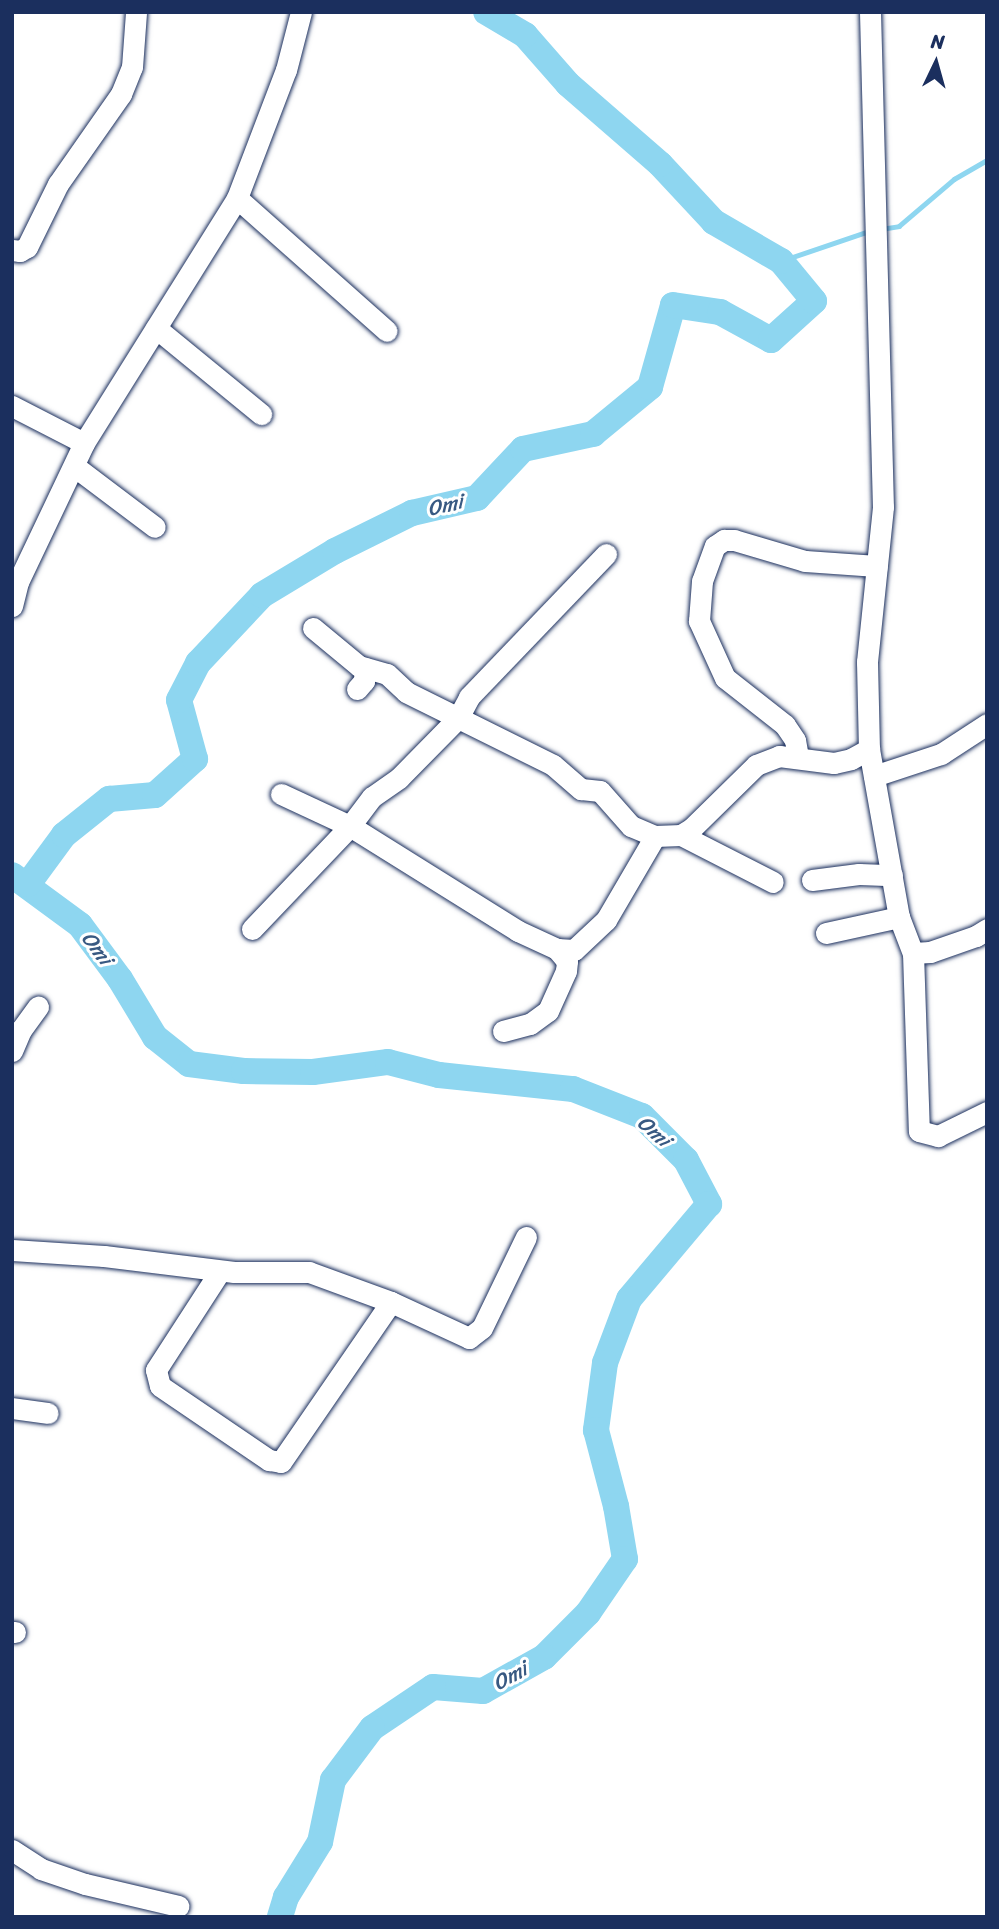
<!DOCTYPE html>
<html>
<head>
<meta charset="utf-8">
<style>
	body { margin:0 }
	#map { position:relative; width:999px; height:1929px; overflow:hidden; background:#fff; font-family:Sriracha,sans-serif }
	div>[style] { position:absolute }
	.stream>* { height:4.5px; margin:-2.25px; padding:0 2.25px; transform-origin:2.25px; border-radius:2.25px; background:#8ed6f0 }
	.river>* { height:26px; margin:-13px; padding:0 13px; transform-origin:13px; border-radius:13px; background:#8ed6f0 }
	.roads { filter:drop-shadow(0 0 2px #1b2f5e) drop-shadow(0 0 2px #1b2f5e) }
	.minor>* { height:21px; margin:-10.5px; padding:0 10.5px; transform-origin:10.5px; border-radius:10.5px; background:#fff }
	span { translate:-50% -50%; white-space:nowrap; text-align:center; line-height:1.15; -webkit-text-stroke:6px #fff; paint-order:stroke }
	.water-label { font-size:21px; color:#385982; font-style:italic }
	.frame { position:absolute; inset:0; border:14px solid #1b2f5e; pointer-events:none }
	.north { position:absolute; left:901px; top:28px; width:70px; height:70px; -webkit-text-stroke:5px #fff; paint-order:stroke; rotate:5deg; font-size:19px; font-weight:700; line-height:28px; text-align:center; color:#1b2f5e }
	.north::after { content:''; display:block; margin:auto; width:24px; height:32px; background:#1b2f5e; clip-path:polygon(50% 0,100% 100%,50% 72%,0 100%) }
</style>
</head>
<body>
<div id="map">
	<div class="stream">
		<i style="left:881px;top:229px;width:18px;rotate:-9deg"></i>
		<i style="left:899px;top:226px;width:72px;rotate:-40.5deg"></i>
		<i style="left:954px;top:179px;width:38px;rotate:-30deg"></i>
		<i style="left:781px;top:261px;width:93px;rotate:-18.8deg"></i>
	</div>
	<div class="river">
		<i style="left:12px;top:875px;width:84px;rotate:36.3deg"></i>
		<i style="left:80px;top:925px;width:67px;rotate:53.5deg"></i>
		<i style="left:120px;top:979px;width:68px;rotate:58.9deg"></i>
		<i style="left:155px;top:1037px;width:43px;rotate:38.5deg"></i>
		<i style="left:189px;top:1064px;width:55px;rotate:7.3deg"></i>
		<i style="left:244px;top:1071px;width:69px;rotate:0.8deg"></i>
		<i style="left:313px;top:1072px;width:76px;rotate:-7.6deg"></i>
		<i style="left:388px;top:1062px;width:53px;rotate:14.3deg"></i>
		<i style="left:439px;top:1075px;width:135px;rotate:6deg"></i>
		<i style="left:573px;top:1089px;width:74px;rotate:21.4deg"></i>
		<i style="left:642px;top:1116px;width:62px;rotate:45deg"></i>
		<i style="left:686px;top:1160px;width:50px;rotate:62.4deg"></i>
		<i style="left:709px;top:1204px;width:124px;rotate:130.1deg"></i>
		<i style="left:629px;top:1299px;width:68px;rotate:110.6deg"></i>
		<i style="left:605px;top:1363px;width:68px;rotate:97.7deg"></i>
		<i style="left:596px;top:1430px;width:79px;rotate:75.3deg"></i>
		<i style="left:616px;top:1506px;width:54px;rotate:80.4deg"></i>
		<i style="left:625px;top:1559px;width:65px;rotate:124.4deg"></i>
		<i style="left:588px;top:1613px;width:62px;rotate:135deg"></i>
		<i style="left:544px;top:1657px;width:70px;rotate:150.9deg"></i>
		<i style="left:483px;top:1691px;width:50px;rotate:-175.4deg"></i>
		<i style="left:433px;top:1687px;width:73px;rotate:146.1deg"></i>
		<i style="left:372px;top:1728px;width:65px;rotate:126.9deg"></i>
		<i style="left:333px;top:1780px;width:63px;rotate:101.8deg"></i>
		<i style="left:320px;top:1842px;width:65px;rotate:121.7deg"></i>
		<i style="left:286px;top:1897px;width:21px;rotate:107deg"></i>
		<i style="left:28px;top:884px;width:61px;rotate:-53.7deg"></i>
		<i style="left:64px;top:835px;width:58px;rotate:-38.7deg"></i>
		<i style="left:109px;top:799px;width:46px;rotate:-5deg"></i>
		<i style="left:155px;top:795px;width:54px;rotate:-42deg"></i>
		<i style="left:195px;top:759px;width:61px;rotate:-105.2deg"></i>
		<i style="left:179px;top:700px;width:42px;rotate:-62.8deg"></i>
		<i style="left:198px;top:663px;width:93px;rotate:-46.7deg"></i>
		<i style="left:262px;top:595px;width:85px;rotate:-31.1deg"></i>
		<i style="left:335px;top:551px;width:86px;rotate:-26.3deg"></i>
		<i style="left:412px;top:513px;width:67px;rotate:-13deg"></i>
		<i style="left:477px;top:498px;width:67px;rotate:-46.8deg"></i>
		<i style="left:523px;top:449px;width:72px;rotate:-12.1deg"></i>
		<i style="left:593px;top:434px;width:74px;rotate:-39.5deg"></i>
		<i style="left:650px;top:387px;width:85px;rotate:-74.3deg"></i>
		<i style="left:673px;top:305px;width:48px;rotate:8.5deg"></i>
		<i style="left:720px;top:312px;width:58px;rotate:28.8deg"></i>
		<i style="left:771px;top:340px;width:58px;rotate:-42.2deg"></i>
		<i style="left:814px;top:301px;width:52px;rotate:-129.5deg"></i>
		<i style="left:781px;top:261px;width:78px;rotate:-149.8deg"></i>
		<i style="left:714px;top:222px;width:79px;rotate:-133deg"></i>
		<i style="left:660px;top:164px;width:122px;rotate:-139deg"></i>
		<i style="left:568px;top:84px;width:65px;rotate:-131.3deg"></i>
		<i style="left:525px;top:35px;width:45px;rotate:-149.5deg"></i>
	</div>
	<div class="roads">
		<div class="minor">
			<i style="left:870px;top:12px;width:495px;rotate:88.5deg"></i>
			<i style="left:883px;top:507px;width:156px;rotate:95.9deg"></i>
			<i style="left:867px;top:662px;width:87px;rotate:88.7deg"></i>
			<i style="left:869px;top:749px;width:171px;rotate:79.9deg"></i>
			<i style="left:899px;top:917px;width:39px;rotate:69deg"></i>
			<i style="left:913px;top:953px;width:178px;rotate:88.1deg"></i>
			<i style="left:919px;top:1131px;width:20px;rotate:15deg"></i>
			<i style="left:938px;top:1136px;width:55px;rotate:-26.1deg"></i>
			<i style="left:237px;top:198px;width:200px;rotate:41.6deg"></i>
			<i style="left:12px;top:250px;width:8px;rotate:7deg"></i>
			<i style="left:20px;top:251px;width:8px;rotate:-30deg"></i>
			<i style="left:27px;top:247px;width:70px;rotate:-63.8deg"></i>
			<i style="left:58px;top:184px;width:110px;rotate:-55deg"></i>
			<i style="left:121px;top:94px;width:29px;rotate:-68deg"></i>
			<i style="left:132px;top:67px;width:55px;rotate:-85.8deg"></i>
			<i style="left:156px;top:328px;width:136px;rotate:39.3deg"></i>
			<i style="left:12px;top:406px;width:81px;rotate:27.2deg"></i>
			<i style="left:74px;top:466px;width:101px;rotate:37deg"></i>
			<i style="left:12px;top:606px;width:25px;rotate:-76deg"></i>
			<i style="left:18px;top:582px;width:154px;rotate:-64.6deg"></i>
			<i style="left:84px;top:443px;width:289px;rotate:-58deg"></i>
			<i style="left:237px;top:198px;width:137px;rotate:-69.1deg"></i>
			<i style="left:286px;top:70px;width:60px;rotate:-75.5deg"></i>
			<i style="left:313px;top:628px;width:60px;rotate:39.6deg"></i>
			<i style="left:359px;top:666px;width:29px;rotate:16deg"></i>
			<i style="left:387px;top:674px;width:26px;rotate:43deg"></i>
			<i style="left:406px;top:692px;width:164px;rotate:26.4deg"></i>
			<i style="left:553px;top:765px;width:37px;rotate:41deg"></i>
			<i style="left:581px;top:789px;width:19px;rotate:6deg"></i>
			<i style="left:600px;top:791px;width:47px;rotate:48.5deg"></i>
			<i style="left:631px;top:826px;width:26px;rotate:23deg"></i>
			<i style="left:357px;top:689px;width:11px;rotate:-49deg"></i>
			<i style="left:364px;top:681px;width:13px;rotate:-86deg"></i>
			<i style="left:798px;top:757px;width:17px;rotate:-100deg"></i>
			<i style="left:795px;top:740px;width:18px;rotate:-124deg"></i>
			<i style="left:785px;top:725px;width:76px;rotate:-141.9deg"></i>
			<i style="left:725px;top:678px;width:63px;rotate:-114.5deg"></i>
			<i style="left:699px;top:621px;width:40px;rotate:-85.7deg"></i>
			<i style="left:702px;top:581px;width:37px;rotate:-70deg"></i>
			<i style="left:715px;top:546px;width:11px;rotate:-34deg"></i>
			<i style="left:724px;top:540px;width:10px"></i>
			<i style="left:734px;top:540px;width:74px;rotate:16.5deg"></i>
			<i style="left:805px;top:561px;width:72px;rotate:4deg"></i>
			<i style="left:874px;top:776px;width:71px;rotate:-18.2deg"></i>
			<i style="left:941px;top:754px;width:55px;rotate:-33.1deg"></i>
			<i style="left:281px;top:794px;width:76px;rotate:24.9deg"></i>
			<i style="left:350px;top:826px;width:198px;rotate:32deg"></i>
			<i style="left:518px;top:931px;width:43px;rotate:24.8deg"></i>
			<i style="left:681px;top:835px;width:103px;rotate:27.1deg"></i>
			<i style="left:812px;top:880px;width:47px;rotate:-7.3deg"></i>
			<i style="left:859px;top:874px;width:33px;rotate:2deg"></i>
			<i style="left:252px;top:929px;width:142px;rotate:-46.4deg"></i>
			<i style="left:350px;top:826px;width:36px;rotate:-53deg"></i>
			<i style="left:372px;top:797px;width:33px;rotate:-35deg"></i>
			<i style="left:399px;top:778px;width:84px;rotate:-45.5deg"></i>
			<i style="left:458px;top:718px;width:24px;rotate:-62deg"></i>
			<i style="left:469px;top:697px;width:198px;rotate:-46.2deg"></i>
			<i style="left:826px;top:933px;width:75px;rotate:-12.4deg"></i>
			<i style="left:913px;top:953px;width:17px;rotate:-3deg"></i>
			<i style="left:930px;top:952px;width:49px;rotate:-19.2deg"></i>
			<i style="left:976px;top:936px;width:13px;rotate:-32deg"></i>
			<i style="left:503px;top:1031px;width:28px;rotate:-15deg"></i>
			<i style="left:530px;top:1024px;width:22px;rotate:-36deg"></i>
			<i style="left:548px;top:1011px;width:44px;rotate:-65.8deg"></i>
			<i style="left:566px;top:971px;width:10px;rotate:-84deg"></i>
			<i style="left:567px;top:961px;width:16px;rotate:-130deg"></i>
			<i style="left:557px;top:949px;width:17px;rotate:3deg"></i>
			<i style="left:574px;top:950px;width:44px;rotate:-43.2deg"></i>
			<i style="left:606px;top:920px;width:97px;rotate:-59.7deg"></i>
			<i style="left:655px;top:836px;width:26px;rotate:-2deg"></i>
			<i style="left:681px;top:835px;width:13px;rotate:-32deg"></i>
			<i style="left:692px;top:828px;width:90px;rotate:-44.5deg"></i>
			<i style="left:756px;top:765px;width:25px;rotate:-21deg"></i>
			<i style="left:779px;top:756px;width:55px;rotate:7.3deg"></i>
			<i style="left:834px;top:763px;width:17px;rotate:-13deg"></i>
			<i style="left:851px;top:759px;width:21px;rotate:-29deg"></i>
			<i style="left:12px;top:1051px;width:23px;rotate:-67deg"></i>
			<i style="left:21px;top:1030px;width:29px;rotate:-54deg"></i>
			<i style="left:12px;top:1250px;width:92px;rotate:3.7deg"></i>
			<i style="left:104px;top:1256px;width:131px;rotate:7deg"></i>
			<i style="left:234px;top:1272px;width:75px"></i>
			<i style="left:309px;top:1272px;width:87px;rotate:20.1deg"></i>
			<i style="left:391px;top:1302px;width:86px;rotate:24.8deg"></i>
			<i style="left:469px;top:1338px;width:16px;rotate:-38deg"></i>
			<i style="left:482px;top:1328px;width:101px;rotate:-64.2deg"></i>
			<i style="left:220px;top:1271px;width:118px;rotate:122.9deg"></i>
			<i style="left:156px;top:1370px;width:16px;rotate:76deg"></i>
			<i style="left:160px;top:1386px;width:132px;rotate:34.2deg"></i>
			<i style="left:269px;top:1460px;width:12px;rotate:9deg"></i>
			<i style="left:281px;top:1462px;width:194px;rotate:-55.5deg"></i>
			<i style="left:12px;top:1408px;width:36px;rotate:8deg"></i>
			<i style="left:12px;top:1632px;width:3px"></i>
			<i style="left:12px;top:1850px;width:35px;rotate:33deg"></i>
			<i style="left:41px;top:1869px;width:46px;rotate:18.8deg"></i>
			<i style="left:85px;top:1884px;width:96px;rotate:13.3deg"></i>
		</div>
	</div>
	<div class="water-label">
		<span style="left:445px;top:505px;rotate:-13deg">Omi</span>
		<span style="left:97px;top:948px;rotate:53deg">Omi</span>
		<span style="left:654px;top:1131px;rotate:41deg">Omi</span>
		<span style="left:510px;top:1676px;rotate:-29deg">Omi</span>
	</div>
	<div class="frame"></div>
	<div class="north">N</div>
</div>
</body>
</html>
